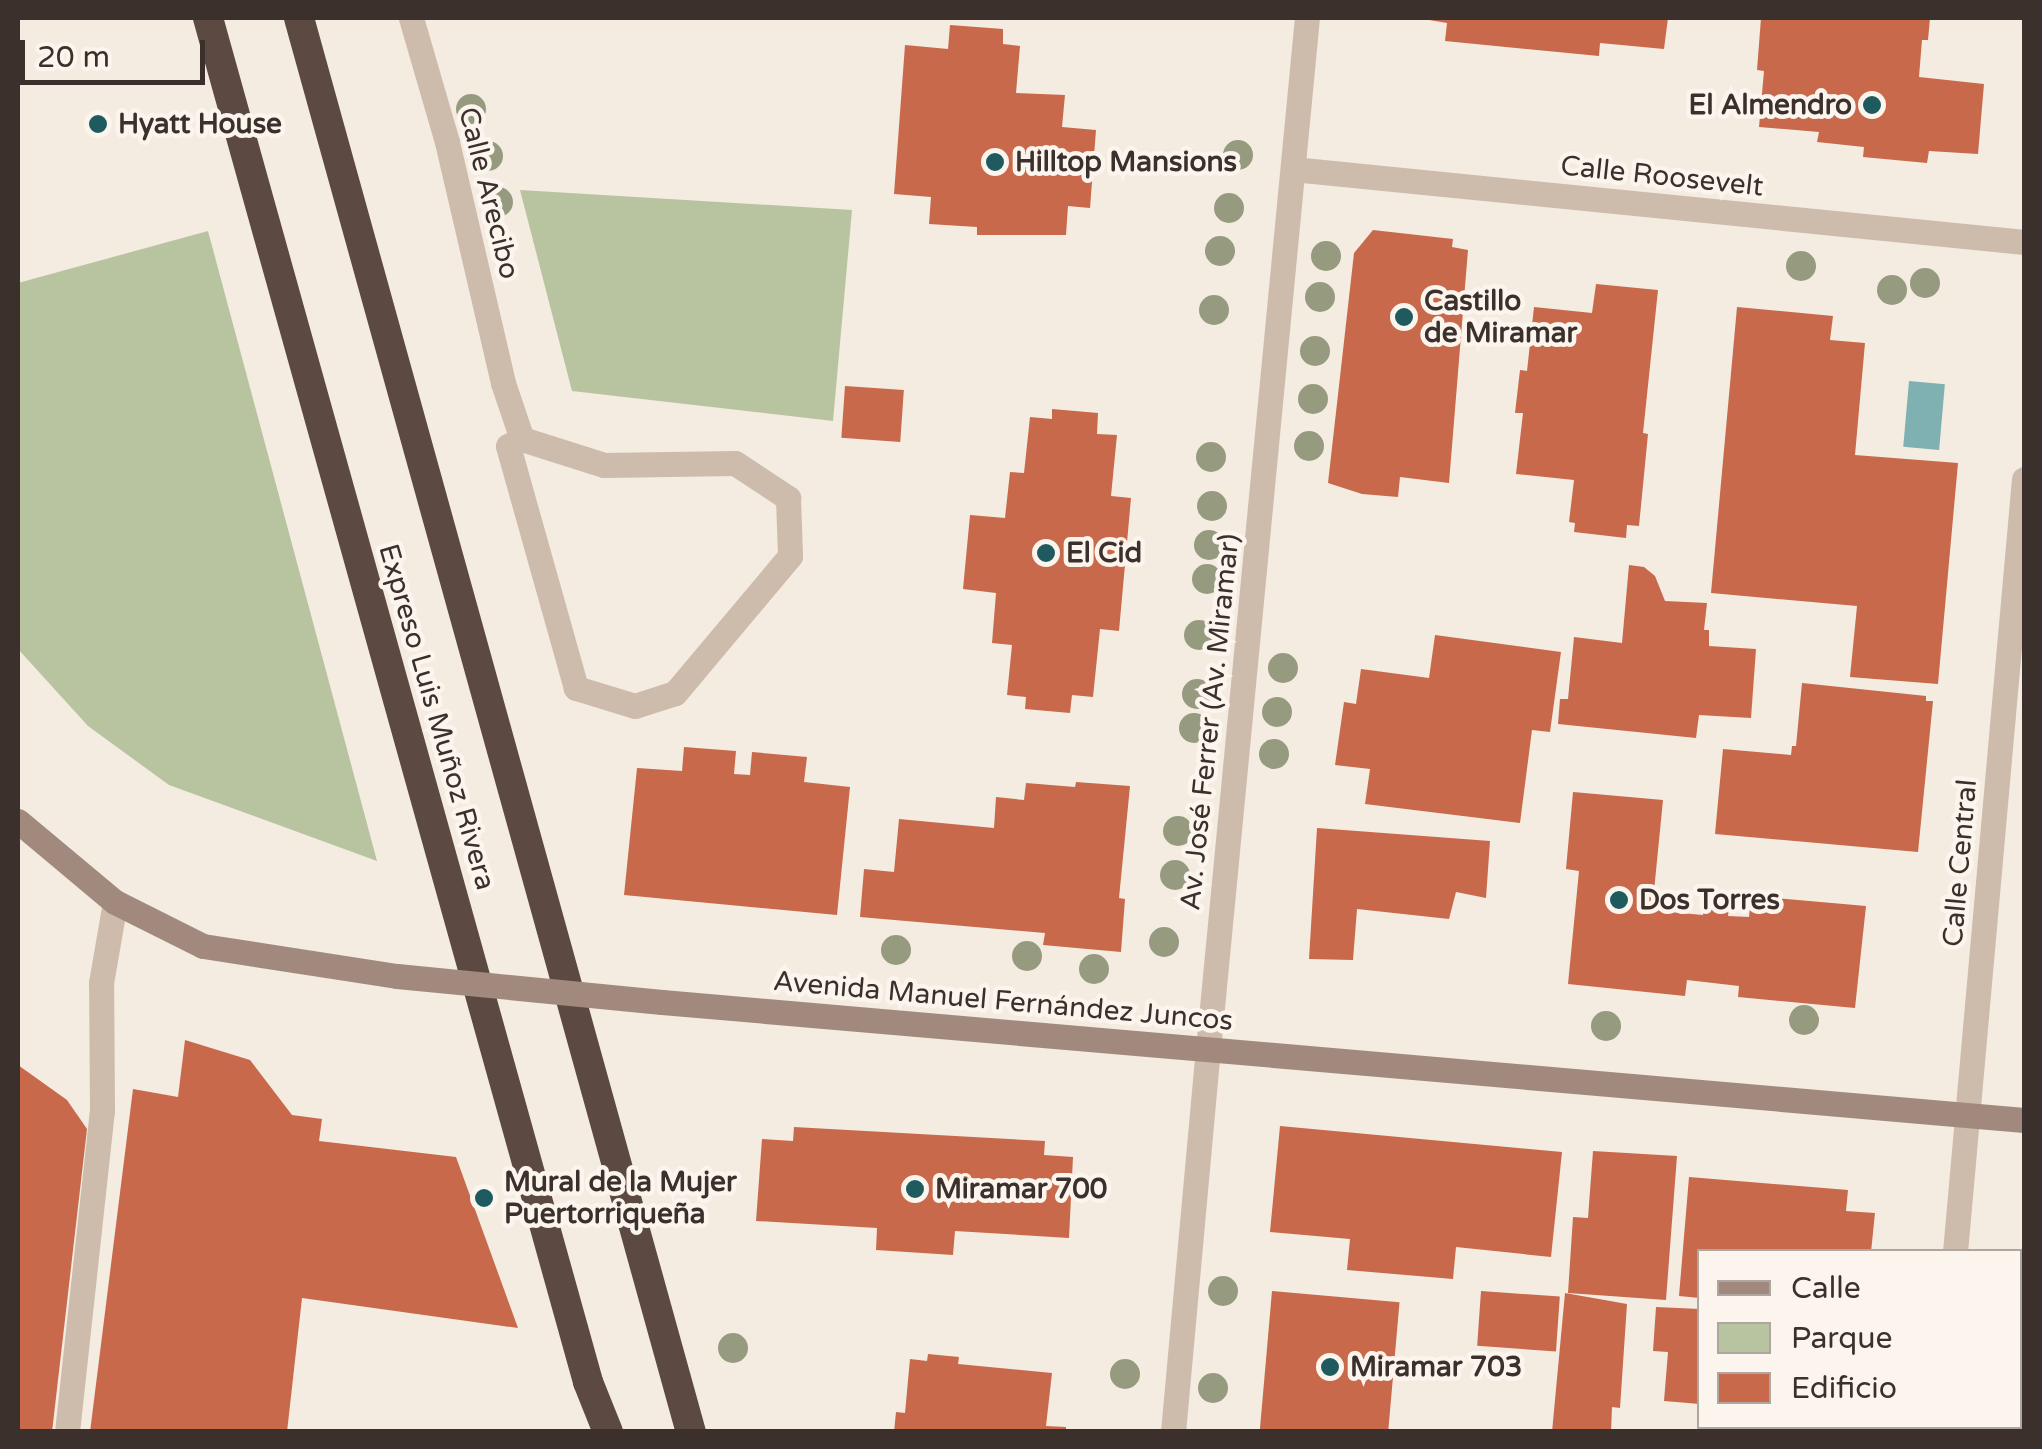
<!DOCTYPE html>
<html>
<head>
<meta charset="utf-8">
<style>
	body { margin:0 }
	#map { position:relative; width:2042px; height:1449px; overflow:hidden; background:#f4ebe1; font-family:"Varela Round",sans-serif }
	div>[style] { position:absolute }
	.green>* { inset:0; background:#b8c4a0 }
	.water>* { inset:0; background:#7fb0b2; transform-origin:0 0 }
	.building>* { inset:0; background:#c8694b; transform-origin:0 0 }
	.service>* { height:25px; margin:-12.5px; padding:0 12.5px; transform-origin:12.5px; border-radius:12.5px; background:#cdbbac }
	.minor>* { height:25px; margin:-12.5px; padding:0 12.5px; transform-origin:12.5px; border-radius:12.5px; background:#cdbbac }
	.tertiary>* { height:25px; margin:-12.5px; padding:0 12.5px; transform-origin:12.5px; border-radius:12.5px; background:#cdbbac }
	.secondary>* { height:25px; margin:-12.5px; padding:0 12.5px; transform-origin:12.5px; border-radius:12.5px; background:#a18a7d }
	.motorway>* { height:30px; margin:-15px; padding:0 15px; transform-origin:15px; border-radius:15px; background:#5c4a42 }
	.secondary-bridge>* { height:25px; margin:-12.5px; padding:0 12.5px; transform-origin:12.5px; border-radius:12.5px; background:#a18a7d }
	.trees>* { width:30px; height:30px; margin:-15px; border-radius:50%; background:#969b7f }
	.dots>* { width:28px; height:28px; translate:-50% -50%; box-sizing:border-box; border:5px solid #fbf5ee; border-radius:50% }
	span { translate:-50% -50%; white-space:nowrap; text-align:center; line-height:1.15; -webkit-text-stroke:9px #fbf5ee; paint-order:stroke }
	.poi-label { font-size:28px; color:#3b302b; font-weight:700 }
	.right { translate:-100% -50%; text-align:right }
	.left { translate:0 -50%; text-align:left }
	.street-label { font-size:28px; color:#3b302b }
	.frame { position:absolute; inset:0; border:20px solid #3b302b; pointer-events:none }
	.legend { position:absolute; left:1697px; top:1249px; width:325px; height:180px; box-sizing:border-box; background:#fbf5ee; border:2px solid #aea6a0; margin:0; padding:12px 18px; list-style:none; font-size:30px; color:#3b302b }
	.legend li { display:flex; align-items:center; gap:20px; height:50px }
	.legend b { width:50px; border:2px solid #aea6a0 }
	.scale { position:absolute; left:20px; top:40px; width:185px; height:45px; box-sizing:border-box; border:5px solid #3b302b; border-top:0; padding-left:12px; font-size:30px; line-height:35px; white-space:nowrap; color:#3b302b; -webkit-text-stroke:8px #fbf5ee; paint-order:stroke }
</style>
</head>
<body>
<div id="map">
	<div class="green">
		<i style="clip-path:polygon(520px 190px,852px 210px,833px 421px,572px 391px)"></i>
		<i style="clip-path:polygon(208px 231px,377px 861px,169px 785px,88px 726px,18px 649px,18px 283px)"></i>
	</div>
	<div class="water">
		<i style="left:1909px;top:381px;width:36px;height:66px;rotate:5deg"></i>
	</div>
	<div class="building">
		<i style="clip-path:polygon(1417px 18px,1668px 18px,1664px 49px,1600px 43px,1599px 56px,1445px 41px,1447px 23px)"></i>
		<i style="clip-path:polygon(1761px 18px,1930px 18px,1928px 40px,1922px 40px,1919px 77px,1984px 84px,1978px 154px,1929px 151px,1927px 163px,1863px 157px,1864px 147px,1817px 142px,1819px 132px,1759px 127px,1764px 71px,1757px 70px)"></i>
		<i style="clip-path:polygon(950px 25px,1003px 29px,1003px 44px,1020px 46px,1016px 93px,1065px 95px,1062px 127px,1096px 130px,1090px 208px,1068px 206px,1066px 235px,977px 235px,977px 227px,929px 224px,931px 197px,894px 194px,905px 45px,948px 49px)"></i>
		<i style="clip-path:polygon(1373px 230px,1453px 239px,1452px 247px,1468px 250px,1449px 483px,1400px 477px,1398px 497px,1362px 494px,1328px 483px,1354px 253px)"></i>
		<i style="clip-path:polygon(1596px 284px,1658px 290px,1643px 433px,1648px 434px,1639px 526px,1627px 525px,1626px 538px,1574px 532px,1575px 523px,1569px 522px,1574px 480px,1516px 474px,1523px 413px,1515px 413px,1520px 370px,1527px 371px,1534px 307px,1592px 313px)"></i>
		<i style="clip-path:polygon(1737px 307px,1833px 316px,1830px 340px,1865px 343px,1855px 455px,1958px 463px,1938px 684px,1850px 677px,1857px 606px,1711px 593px)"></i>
		<i style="left:845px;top:386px;width:59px;height:52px;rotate:4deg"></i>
		<i style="clip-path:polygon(1052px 409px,1098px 413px,1097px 434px,1117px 435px,1111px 496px,1131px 498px,1119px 631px,1100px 629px,1093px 697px,1072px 695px,1070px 713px,1025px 709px,1026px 697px,1007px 695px,1012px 645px,992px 643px,996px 593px,963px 589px,970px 515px,1005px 518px,1010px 472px,1024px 473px,1030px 417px,1052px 419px)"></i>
		<i style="clip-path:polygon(1629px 565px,1644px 567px,1655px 576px,1665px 601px,1707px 603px,1704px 630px,1709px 630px,1709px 646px,1756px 649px,1751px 718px,1699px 715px,1696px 738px,1558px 724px,1560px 699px,1568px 699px,1574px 637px,1622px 643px)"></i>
		<i style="clip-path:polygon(1435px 635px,1561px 652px,1550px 732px,1532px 730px,1520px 823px,1365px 804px,1370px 769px,1335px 765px,1344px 702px,1356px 704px,1361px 669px,1429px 678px)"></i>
		<i style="clip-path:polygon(1802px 683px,1926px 696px,1926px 701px,1933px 701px,1918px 852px,1715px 834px,1723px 749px,1791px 755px,1792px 746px,1796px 746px)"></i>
		<i style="clip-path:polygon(684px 747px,736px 751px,734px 774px,750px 775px,752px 752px,807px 757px,804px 782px,850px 787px,837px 915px,624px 895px,637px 768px,682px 771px)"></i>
		<i style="clip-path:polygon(1076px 782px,1130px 786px,1119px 898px,1125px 899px,1121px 952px,1043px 945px,1045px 933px,860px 917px,864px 869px,894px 872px,899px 819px,994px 828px,996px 797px,1024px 800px,1026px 783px,1075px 787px)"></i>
		<i style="clip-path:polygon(1573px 792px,1663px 800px,1654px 891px,1662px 892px,1659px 911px,1703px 915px,1704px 904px,1729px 906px,1728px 916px,1749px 917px,1751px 896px,1866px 906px,1855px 1008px,1738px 997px,1739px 986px,1687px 980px,1685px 996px,1568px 984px,1579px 871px,1566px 869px)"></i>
		<i style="clip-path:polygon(1317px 828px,1490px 841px,1486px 898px,1456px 892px,1449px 919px,1357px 909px,1353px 960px,1309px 959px)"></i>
		<i style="clip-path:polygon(185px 1040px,250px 1060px,292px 1115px,322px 1119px,319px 1141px,456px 1157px,518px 1328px,302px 1298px,287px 1432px,90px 1432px,133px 1089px,178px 1097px)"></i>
		<i style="clip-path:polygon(18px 1065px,67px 1100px,87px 1129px,52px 1432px,18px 1432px)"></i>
		<i style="clip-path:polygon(1280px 1126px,1562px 1152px,1551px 1257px,1456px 1247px,1453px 1279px,1347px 1270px,1350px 1239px,1270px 1232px)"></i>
		<i style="clip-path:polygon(794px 1127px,1045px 1141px,1044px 1155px,1073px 1157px,1069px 1238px,955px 1231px,953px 1255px,876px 1250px,877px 1228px,756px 1221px,762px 1139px,793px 1141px)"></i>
		<i style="clip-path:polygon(1593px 1151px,1677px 1156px,1666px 1300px,1568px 1293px,1573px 1217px,1588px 1218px)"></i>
		<i style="clip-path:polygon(1689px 1177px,1848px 1190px,1846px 1211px,1875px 1213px,1871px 1252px,1700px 1252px,1700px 1298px,1679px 1296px)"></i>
		<i style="left:1272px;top:1291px;width:128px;height:142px;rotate:5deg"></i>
		<i style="left:1481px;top:1291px;width:79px;height:55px;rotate:4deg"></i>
		<i style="clip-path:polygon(1565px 1293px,1627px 1304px,1620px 1408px,1612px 1407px,1611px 1432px,1552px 1432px)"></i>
		<i style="clip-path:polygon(1656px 1307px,1700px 1309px,1700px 1404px,1664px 1401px,1668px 1352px,1653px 1351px)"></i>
		<i style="clip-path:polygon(928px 1354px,959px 1357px,958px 1364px,1052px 1373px,1046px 1426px,1066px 1427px,1066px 1432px,894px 1432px,896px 1412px,905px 1413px,910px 1359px,927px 1361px)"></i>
	</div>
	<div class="service">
		<i style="left:503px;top:383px;width:59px;rotate:71.3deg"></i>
		<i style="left:522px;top:439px;width:86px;rotate:17.6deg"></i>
		<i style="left:604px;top:465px;width:131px;rotate:-0.9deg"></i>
		<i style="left:735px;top:463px;width:64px;rotate:33.4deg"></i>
		<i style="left:788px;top:498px;width:58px;rotate:88deg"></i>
		<i style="left:790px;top:556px;width:179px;rotate:130deg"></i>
		<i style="left:675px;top:693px;width:42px;rotate:162deg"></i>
		<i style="left:635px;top:706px;width:62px;rotate:-163deg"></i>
		<i style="left:576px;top:688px;width:251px;rotate:-105.7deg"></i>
		<i style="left:508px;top:446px;width:16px;rotate:-27deg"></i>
		<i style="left:67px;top:1432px;width:323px;rotate:-83.8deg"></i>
		<i style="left:102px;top:1111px;width:128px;rotate:-90.4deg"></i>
		<i style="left:101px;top:983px;width:82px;rotate:-80.2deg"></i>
	</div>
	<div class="minor">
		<i style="left:411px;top:18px;width:129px;rotate:73.8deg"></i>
		<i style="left:447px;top:142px;width:247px;rotate:76.9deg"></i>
		<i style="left:1293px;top:169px;width:735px;rotate:5.7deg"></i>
		<i style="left:1208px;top:1049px;width:1036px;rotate:-84.52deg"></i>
		<i style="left:1955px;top:1252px;width:776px;rotate:-84.9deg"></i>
		<i style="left:1937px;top:1432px;width:6px;rotate:-81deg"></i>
	</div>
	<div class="tertiary">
		<i style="left:1173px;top:1432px;width:385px;rotate:-84.8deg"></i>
	</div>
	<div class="secondary">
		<i style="left:18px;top:821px;width:126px;rotate:39.9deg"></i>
		<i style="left:115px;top:902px;width:98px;rotate:26.6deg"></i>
		<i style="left:203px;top:946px;width:196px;rotate:8.8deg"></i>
		<i style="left:662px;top:1002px;width:1367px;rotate:4.95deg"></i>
	</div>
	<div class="motorway">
		<i style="left:208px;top:18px;width:1416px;rotate:74.43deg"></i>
		<i style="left:588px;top:1382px;width:54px;rotate:68.2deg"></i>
		<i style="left:299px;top:18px;width:1467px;rotate:74.51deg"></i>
	</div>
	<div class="secondary-bridge">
		<i style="left:397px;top:976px;width:266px;rotate:5.6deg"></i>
	</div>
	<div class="trees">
		<i style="left:471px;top:109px"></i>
		<i style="left:1238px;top:155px"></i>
		<i style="left:488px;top:156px"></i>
		<i style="left:498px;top:202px"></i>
		<i style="left:1229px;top:208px"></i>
		<i style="left:1220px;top:251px"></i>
		<i style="left:1326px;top:256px"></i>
		<i style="left:1801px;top:266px"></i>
		<i style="left:1925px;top:283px"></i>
		<i style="left:1892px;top:290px"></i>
		<i style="left:1320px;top:297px"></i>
		<i style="left:1214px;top:310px"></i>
		<i style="left:1315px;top:351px"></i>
		<i style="left:1313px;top:399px"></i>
		<i style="left:1309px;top:446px"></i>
		<i style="left:1211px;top:457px"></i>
		<i style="left:1212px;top:506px"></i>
		<i style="left:1209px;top:545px"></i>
		<i style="left:1207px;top:579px"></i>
		<i style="left:1199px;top:635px"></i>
		<i style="left:1283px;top:668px"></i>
		<i style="left:1197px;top:694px"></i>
		<i style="left:1277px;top:712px"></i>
		<i style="left:1194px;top:728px"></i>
		<i style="left:1274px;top:754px"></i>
		<i style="left:1178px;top:831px"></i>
		<i style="left:1175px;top:875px"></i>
		<i style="left:1164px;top:942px"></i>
		<i style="left:896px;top:950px"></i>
		<i style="left:1027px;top:956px"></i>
		<i style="left:1094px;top:969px"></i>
		<i style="left:1804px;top:1020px"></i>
		<i style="left:1606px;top:1026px"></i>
		<i style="left:1223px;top:1291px"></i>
		<i style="left:733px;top:1348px"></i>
		<i style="left:1125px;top:1374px"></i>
		<i style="left:1213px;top:1388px"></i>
	</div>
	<div class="dots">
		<i style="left:1872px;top:105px;background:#1f5a5e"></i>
		<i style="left:98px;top:124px;background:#1f5a5e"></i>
		<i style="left:995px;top:162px;background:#1f5a5e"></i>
		<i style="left:1404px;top:317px;background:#1f5a5e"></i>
		<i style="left:1046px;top:553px;background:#1f5a5e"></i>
		<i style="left:1619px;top:900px;background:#1f5a5e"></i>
		<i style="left:915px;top:1189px;background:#1f5a5e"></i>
		<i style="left:484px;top:1198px;background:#1f5a5e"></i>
		<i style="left:1330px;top:1367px;background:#1f5a5e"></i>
	</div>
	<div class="poi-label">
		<span class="right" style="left:1852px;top:105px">El Almendro</span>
		<span class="left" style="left:118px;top:124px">Hyatt House</span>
		<span class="left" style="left:1015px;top:162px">Hilltop Mansions</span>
		<span class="left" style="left:1424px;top:317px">Castillo<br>de Miramar</span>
		<span class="left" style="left:1066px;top:553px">El Cid</span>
		<span class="left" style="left:1639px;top:900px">Dos Torres</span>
		<span class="left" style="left:504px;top:1198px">Mural de la Mujer<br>Puertorriqueña</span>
		<span class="left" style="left:935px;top:1189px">Miramar 700</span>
		<span class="left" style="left:1350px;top:1367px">Miramar 703</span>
	</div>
	<div class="street-label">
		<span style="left:1662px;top:176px;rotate:6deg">Calle Roosevelt</span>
		<span style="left:489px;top:193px;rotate:76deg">Calle Arecibo</span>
		<span style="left:437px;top:717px;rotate:74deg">Expreso Luis Muñoz Rivera</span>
		<span style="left:1210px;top:722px;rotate:-84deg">Av. José Ferrer (Av. Miramar)</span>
		<span style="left:1960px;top:863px;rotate:-85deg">Calle Central</span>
		<span style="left:1003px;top:1001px;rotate:5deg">Avenida Manuel Fernández Juncos</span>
	</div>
	<div class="frame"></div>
	<ul class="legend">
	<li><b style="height:12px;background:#a18a7d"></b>Calle</li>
	<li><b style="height:28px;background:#b8c4a0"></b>Parque</li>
	<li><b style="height:28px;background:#c8694b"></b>Edificio</li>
	</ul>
	<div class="scale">20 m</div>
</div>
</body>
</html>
